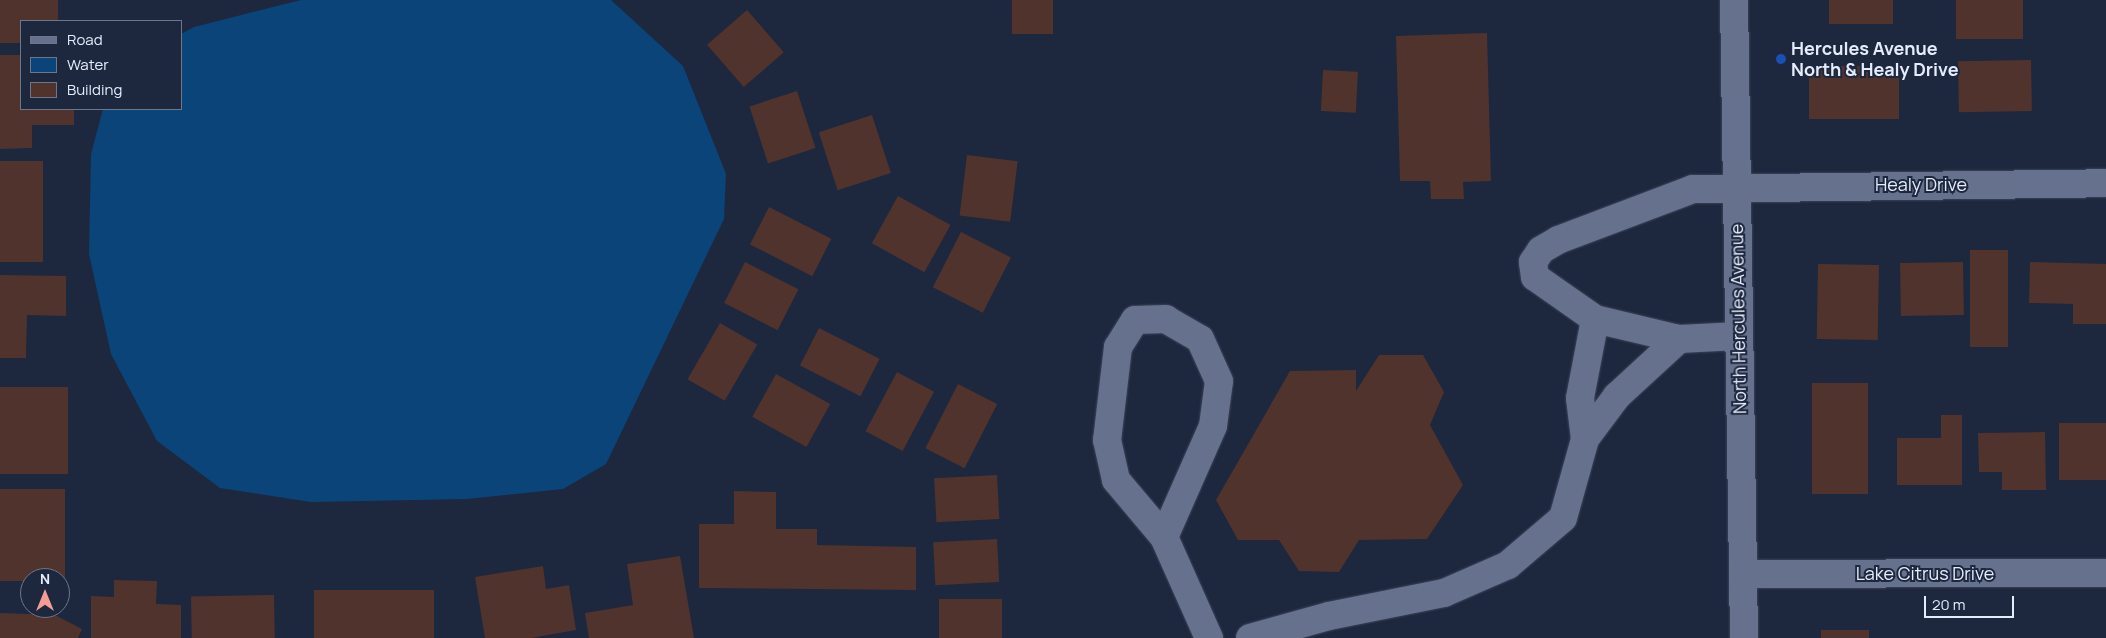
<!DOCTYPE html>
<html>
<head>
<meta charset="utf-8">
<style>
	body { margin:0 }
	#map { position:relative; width:2106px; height:638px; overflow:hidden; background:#1d273e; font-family:Manrope,sans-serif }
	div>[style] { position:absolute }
	.water>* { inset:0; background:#0b4479 }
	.building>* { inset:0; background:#50332c; transform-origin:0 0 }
	.roads { filter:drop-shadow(0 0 1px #3c4458) drop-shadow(0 0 1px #3c4458) }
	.minor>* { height:28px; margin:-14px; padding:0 14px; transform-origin:14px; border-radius:14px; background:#66728d }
	.dots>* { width:14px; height:14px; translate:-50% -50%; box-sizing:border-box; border:2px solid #1d273e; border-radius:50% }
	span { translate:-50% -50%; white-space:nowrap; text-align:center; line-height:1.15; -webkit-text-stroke:4px #1d273e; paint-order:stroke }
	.poi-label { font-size:18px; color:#e5ecfc; font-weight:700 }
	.left { translate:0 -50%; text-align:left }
	.street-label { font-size:18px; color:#e5ecfc }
	.legend { position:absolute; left:20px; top:20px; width:162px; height:90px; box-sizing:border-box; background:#1d273e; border:1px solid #6d768a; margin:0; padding:6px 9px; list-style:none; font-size:15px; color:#e5ecfc }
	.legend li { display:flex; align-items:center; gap:10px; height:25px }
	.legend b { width:25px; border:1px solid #6d768a }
	.north { position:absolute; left:20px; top:568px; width:50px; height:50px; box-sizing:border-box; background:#1d273e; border:1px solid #6d768a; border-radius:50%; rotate:0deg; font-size:14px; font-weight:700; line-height:20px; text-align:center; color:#e5ecfc }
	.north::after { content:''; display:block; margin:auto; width:18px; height:22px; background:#f59c94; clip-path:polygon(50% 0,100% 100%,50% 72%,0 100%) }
	.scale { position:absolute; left:1924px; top:596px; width:90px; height:22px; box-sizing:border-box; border:2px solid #e5ecfc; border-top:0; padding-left:6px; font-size:15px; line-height:18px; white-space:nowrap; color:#e5ecfc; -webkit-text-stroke:4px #1d273e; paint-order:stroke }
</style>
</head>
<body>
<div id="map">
	<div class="water">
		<i style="clip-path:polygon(301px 0,611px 0,683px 66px,726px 174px,724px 219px,606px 464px,563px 489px,467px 499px,311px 502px,220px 488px,157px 441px,111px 354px,89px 254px,91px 154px,103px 109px,181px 109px,181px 34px,194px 27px)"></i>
	</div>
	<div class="building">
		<i style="clip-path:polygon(0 0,58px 0,58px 21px,21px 21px,21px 43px,0 43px)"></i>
		<i style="left:1012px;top:0;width:41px;height:34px"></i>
		<i style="left:1829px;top:0;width:64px;height:24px"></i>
		<i style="left:1956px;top:0;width:67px;height:39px"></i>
		<i style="left:747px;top:10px;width:56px;height:53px;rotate:49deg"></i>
		<i style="clip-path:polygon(1487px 33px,1491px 181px,1463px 182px,1464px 199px,1431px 199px,1430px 181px,1400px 181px,1396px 36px)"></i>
		<i style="clip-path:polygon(0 55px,21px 55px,21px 109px,74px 109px,74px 125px,32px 125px,32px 148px,0 149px)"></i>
		<i style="left:2031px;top:60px;width:51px;height:73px;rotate:89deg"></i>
		<i style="left:1809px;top:66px;width:90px;height:53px"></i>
		<i style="left:1323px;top:70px;width:35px;height:41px;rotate:3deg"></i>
		<i style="left:797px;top:91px;width:60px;height:50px;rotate:72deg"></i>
		<i style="left:872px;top:115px;width:61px;height:56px;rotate:72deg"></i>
		<i style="left:967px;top:155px;width:51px;height:61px;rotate:7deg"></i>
		<i style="left:43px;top:161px;width:101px;height:43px;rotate:90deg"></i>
		<i style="left:898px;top:196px;width:60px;height:54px;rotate:29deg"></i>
		<i style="left:769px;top:207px;width:70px;height:42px;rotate:27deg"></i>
		<i style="left:961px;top:232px;width:56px;height:62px;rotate:27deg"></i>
		<i style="left:1970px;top:250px;width:38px;height:97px"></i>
		<i style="left:745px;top:262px;width:60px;height:46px;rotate:27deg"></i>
		<i style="left:1963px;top:262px;width:53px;height:63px;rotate:89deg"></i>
		<i style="clip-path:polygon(2030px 262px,2106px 264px,2106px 324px,2073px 324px,2073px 304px,2029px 303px)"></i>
		<i style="left:1818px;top:264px;width:61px;height:75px;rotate:1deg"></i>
		<i style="clip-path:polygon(0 275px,66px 276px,66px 316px,27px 315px,26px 358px,0 358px)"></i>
		<i style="left:720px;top:323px;width:43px;height:65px;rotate:30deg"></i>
		<i style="left:819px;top:328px;width:68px;height:42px;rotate:27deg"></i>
		<i style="clip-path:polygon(1379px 355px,1423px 355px,1444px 392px,1430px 425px,1463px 485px,1427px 539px,1359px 540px,1339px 572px,1299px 571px,1279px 540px,1238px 540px,1216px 500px,1290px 371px,1356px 370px,1356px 391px)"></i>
		<i style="left:897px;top:372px;width:42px;height:67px;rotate:28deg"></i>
		<i style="left:776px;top:374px;width:62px;height:49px;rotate:29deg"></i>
		<i style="left:1812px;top:383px;width:56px;height:111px"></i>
		<i style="left:958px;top:384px;width:44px;height:72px;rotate:27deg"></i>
		<i style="left:0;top:387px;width:68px;height:87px"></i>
		<i style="clip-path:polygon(1941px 415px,1962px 415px,1962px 485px,1897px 485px,1897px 438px,1941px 438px)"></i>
		<i style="left:2059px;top:423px;width:47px;height:57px"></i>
		<i style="clip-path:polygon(2045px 432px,2046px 490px,2002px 490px,2002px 472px,1979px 472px,1978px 433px)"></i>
		<i style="left:997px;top:475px;width:44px;height:63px;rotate:87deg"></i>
		<i style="left:0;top:489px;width:65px;height:92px"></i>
		<i style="clip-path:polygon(734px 491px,776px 492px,776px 529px,817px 529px,817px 545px,916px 547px,916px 590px,699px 588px,699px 524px,734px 524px)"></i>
		<i style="left:997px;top:539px;width:43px;height:64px;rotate:87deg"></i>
		<i style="clip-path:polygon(680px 556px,694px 638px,589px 638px,585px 613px,633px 605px,627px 564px)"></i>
		<i style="clip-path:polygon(543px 566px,546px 589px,569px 585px,576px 630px,531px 638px,485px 638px,475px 577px)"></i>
		<i style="clip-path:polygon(114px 580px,157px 581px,156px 604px,181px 605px,181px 638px,91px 638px,91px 596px,114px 597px)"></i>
		<i style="left:314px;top:590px;width:120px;height:48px"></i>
		<i style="left:274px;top:595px;width:43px;height:83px;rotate:89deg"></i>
		<i style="left:939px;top:599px;width:63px;height:39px"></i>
		<i style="clip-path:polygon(0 613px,55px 615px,82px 629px,78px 638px,0 638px)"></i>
		<i style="left:1821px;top:630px;width:48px;height:8px"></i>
	</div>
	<div class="roads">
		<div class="minor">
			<i style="left:1734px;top:0;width:638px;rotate:89.1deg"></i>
			<i style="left:1739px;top:336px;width:60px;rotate:177.1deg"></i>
			<i style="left:1679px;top:339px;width:86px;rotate:-166.6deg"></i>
			<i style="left:1595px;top:319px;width:73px;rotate:-145deg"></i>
			<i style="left:1535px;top:277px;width:15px;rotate:-98deg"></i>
			<i style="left:1533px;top:262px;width:14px;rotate:-56deg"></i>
			<i style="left:1541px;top:250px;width:20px;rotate:-30deg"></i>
			<i style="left:1558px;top:240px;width:144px;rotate:-20.7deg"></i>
			<i style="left:1693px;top:189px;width:413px;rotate:-0.8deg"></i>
			<i style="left:1585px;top:439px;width:41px;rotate:-97deg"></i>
			<i style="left:1580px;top:398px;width:80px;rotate:-79.2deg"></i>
			<i style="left:1164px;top:537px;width:121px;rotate:-66.2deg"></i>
			<i style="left:1213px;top:426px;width:45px;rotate:-82.4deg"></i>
			<i style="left:1219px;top:381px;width:46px;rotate:-114.3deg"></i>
			<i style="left:1200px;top:339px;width:39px;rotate:-150deg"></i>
			<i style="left:1166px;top:319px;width:31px;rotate:178deg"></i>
			<i style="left:1135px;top:320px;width:32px;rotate:122deg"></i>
			<i style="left:1118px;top:347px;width:94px;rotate:96.7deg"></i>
			<i style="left:1107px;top:440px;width:41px;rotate:77.3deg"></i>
			<i style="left:1116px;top:480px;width:75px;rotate:49.9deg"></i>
			<i style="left:1164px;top:537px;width:111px;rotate:66deg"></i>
			<i style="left:1743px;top:574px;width:363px;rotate:-0.2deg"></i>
			<i style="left:1250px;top:638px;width:82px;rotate:-15.6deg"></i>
			<i style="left:1329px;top:616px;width:117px;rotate:-11.3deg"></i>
			<i style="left:1444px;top:593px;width:70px;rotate:-23.6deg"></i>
			<i style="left:1508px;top:565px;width:72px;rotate:-40.5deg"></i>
			<i style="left:1563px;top:518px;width:82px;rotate:-74.4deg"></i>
			<i style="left:1585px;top:439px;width:54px;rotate:-53.3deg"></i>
			<i style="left:1617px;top:396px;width:84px;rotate:-42.6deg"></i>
		</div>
	</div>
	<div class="dots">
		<i style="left:1781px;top:59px;background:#1a4fb4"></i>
	</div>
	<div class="poi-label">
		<span class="left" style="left:1791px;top:59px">Hercules Avenue<br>North &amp; Healy Drive</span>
	</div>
	<div class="street-label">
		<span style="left:1921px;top:184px">Healy Drive</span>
		<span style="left:1738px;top:319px;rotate:-91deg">North Hercules Avenue</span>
		<span style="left:1925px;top:573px">Lake Citrus Drive</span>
	</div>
	<ul class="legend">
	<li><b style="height:6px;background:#66728d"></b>Road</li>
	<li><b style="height:14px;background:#0b4479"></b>Water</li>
	<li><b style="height:14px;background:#50332c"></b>Building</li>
	</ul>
	<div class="north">N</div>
	<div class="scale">20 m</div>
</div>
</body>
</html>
